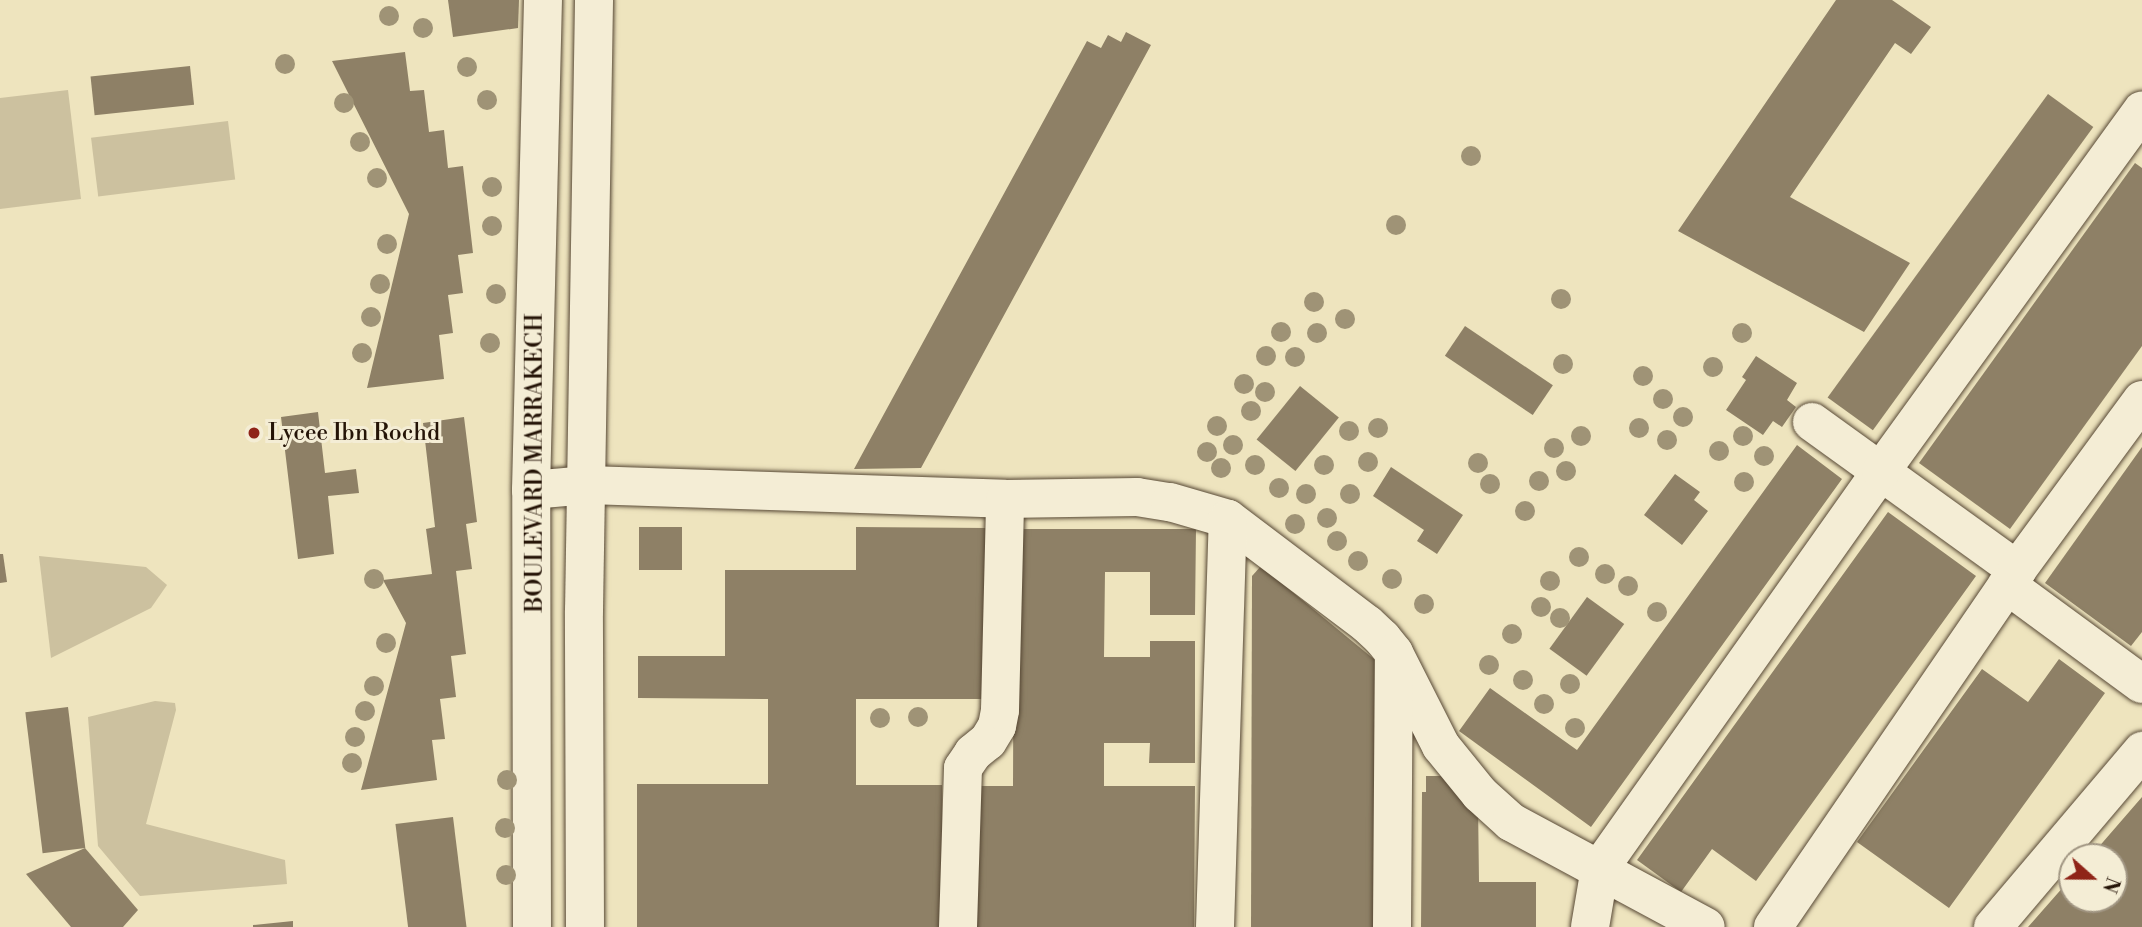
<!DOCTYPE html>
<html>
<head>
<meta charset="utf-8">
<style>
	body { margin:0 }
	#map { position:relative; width:2142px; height:927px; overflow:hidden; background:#eee4be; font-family:"Libre Bodoni",serif }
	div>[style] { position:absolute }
	.green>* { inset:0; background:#ccc19f; transform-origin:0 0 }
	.building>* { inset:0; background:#8e8066; transform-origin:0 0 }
	.roads { filter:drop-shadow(0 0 2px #574835) drop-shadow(0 0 2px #574835) }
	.minor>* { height:38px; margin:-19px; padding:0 19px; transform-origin:19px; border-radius:19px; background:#f4edd5 }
	.trees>* { width:20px; height:20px; margin:-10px; border-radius:50%; background:#9f9376 }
	.dots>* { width:19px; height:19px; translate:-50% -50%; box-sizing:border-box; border:4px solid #f4edd5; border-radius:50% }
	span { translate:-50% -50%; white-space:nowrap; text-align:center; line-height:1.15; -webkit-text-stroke:6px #f4edd5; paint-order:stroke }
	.poi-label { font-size:23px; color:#251407 }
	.left { translate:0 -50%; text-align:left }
	.street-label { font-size:23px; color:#251407 }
	.north { position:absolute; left:2058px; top:843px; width:70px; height:70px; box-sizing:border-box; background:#f4edd5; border:2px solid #a19683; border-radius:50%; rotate:111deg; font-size:19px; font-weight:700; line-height:28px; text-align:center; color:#251407 }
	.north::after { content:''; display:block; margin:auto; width:24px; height:32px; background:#8f2418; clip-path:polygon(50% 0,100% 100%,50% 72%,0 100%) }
</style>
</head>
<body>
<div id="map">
	<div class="green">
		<i style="clip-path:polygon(68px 90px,81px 199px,0 209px,0 98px)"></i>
		<i style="left:228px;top:121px;width:59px;height:138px;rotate:83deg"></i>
		<i style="clip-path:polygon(39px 556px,146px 567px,167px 585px,151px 608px,51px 658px)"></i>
		<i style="clip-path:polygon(155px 701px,175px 703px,176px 710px,146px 824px,285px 860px,287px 884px,140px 896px,98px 846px,88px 717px)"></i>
	</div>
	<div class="building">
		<i style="clip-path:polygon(448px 0,519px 0,518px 28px,453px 37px)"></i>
		<i style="clip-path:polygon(1836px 0,1892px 0,1931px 27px,1911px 54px,1895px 43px,1790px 197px,1910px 263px,1864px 332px,1678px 231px)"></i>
		<i style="clip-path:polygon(1126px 32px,1151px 45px,921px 468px,854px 469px,1087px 41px,1101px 48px,1108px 35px,1121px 42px)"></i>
		<i style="clip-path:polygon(405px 52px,410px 91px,424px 90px,429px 132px,444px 130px,448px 168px,463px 166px,473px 253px,458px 255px,463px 293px,448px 295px,453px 333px,439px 335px,444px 379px,367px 388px,409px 214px,332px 61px)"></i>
		<i style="left:190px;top:66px;width:39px;height:100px;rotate:84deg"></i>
		<i style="left:2048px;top:94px;width:56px;height:375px;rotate:36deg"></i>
		<i style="clip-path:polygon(2135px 163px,2142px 168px,2142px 346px,2010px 529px,1919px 463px)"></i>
		<i style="left:1465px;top:326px;width:106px;height:36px;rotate:34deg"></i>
		<i style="clip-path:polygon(1756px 356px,1797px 383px,1787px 400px,1796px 407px,1782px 427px,1773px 421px,1763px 435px,1726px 410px,1746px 380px,1742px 377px)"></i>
		<i style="left:1300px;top:386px;width:50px;height:69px;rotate:39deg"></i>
		<i style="clip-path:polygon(318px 412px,325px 473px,356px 469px,359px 493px,328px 496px,334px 554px,298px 559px,281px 417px)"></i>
		<i style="clip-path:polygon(464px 417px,477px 522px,466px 524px,472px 569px,456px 571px,466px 654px,451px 656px,456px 697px,440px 699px,445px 739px,432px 740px,437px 780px,361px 790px,406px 623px,383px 580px,432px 574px,426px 529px,435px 527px,423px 423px)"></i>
		<i style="clip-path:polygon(1797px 445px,1842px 479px,1591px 827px,1459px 731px,1490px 688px,1577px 750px)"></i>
		<i style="clip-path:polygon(2142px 447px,2142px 632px,2131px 646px,2045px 583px)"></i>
		<i style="clip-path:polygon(1391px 467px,1463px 515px,1437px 554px,1417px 541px,1424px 530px,1373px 496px)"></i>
		<i style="clip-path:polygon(1675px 474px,1700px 492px,1694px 500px,1708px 511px,1682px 545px,1644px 515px)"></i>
		<i style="clip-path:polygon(1888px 512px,1976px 576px,1756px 881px,1712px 849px,1681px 892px,1637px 860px)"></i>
		<i style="left:639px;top:527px;width:43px;height:43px"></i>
		<i style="clip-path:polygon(856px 527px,988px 528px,987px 699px,856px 699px,856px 785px,942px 785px,942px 927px,637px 927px,637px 784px,768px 784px,768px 699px,638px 698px,638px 656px,725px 656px,725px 570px,856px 570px)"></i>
		<i style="clip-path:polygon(1014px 529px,1196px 529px,1195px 615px,1150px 615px,1150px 572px,1105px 572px,1104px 657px,1150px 657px,1150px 641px,1195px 641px,1195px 763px,1149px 763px,1150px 743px,1104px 743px,1104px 786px,1195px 786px,1194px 927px,974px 927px,974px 786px,1013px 786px)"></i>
		<i style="clip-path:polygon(0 554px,3px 554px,7px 582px,0 583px)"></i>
		<i style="clip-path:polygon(1261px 566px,1375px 660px,1374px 927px,1251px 927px,1252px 576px)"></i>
		<i style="left:1587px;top:597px;width:46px;height:64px;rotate:36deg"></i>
		<i style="clip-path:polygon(2059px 659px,2105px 693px,1949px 908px,1857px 842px,1982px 669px,2028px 702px)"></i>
		<i style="left:68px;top:707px;width:142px;height:43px;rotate:83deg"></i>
		<i style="clip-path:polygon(1426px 776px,1444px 776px,1478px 802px,1479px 882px,1536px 882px,1536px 927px,1421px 927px,1422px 792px,1426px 792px)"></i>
		<i style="clip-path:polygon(2142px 797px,2142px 927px,2028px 927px,2072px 877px,2072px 899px,2114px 899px,2114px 857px,2090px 857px)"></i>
		<i style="left:453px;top:817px;width:111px;height:58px;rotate:83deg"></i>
		<i style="clip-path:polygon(85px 848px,138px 910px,123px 927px,71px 927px,26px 874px)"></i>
		<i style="clip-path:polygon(293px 921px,293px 927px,253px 927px,253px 925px)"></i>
	</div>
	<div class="roads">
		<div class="minor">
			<i style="left:1812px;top:422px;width:253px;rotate:35.8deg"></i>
			<i style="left:531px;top:490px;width:57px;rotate:-5deg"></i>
			<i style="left:588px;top:485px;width:417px;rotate:1.9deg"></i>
			<i style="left:1005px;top:499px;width:132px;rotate:-0.9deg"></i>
			<i style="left:1137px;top:497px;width:33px;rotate:9deg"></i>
			<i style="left:1170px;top:502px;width:60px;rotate:16.3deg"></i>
			<i style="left:1228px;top:519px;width:174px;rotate:37.1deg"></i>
			<i style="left:1367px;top:624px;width:21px;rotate:43deg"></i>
			<i style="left:1382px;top:638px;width:19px;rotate:51deg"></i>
			<i style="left:1394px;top:653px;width:104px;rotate:63.2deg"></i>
			<i style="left:1441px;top:746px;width:62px;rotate:50.9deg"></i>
			<i style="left:1480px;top:794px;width:42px;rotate:42.1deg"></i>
			<i style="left:1511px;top:822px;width:221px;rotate:28.3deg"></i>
			<i style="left:2007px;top:585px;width:167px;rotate:36.3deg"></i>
			<i style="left:532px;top:927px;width:437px;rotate:-90.1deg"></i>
			<i style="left:531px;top:490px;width:490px;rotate:-88.6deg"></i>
			<i style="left:585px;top:927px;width:316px;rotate:-90.2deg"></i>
			<i style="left:584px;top:611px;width:611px;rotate:-89.06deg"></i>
			<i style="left:958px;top:927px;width:159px;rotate:-88.2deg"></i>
			<i style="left:963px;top:768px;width:18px;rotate:-56deg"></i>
			<i style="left:973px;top:753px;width:19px;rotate:-39deg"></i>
			<i style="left:988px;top:741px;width:17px;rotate:-59deg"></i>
			<i style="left:997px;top:726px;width:16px;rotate:-79deg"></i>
			<i style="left:1000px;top:710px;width:211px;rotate:-88.6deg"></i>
			<i style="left:1215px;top:927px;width:408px;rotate:-88.2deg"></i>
			<i style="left:1392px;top:927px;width:267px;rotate:-89.6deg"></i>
			<i style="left:1590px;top:927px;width:60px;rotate:-80.4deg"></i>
			<i style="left:1600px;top:868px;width:486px;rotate:-54.7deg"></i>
			<i style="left:1881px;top:471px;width:445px;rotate:-54.1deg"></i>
			<i style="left:1773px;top:927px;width:432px;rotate:-55.6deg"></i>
			<i style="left:2017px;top:570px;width:211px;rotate:-53.7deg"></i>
			<i style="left:1993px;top:927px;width:231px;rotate:-49.7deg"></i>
		</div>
	</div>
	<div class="trees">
		<i style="left:389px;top:16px"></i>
		<i style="left:423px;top:28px"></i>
		<i style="left:285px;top:64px"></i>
		<i style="left:467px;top:67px"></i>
		<i style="left:487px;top:100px"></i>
		<i style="left:344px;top:103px"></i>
		<i style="left:360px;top:142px"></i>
		<i style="left:1471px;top:156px"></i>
		<i style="left:377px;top:178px"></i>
		<i style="left:492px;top:187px"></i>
		<i style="left:1396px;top:225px"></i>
		<i style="left:492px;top:226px"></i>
		<i style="left:387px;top:244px"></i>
		<i style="left:380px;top:284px"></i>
		<i style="left:496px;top:294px"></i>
		<i style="left:1561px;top:299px"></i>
		<i style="left:1314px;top:302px"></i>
		<i style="left:371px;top:317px"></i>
		<i style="left:1345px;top:319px"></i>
		<i style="left:1281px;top:332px"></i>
		<i style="left:1317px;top:333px"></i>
		<i style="left:1742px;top:333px"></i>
		<i style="left:490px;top:343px"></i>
		<i style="left:362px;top:353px"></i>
		<i style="left:1266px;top:356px"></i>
		<i style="left:1295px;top:357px"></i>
		<i style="left:1563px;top:364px"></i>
		<i style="left:1713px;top:367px"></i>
		<i style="left:1643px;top:376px"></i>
		<i style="left:1244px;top:384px"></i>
		<i style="left:1265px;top:392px"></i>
		<i style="left:1663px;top:399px"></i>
		<i style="left:1251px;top:411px"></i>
		<i style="left:1683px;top:417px"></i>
		<i style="left:1217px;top:426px"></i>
		<i style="left:1378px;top:428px"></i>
		<i style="left:1639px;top:428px"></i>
		<i style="left:1349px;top:431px"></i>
		<i style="left:1581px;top:436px"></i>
		<i style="left:1743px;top:436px"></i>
		<i style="left:1667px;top:440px"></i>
		<i style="left:1233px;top:445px"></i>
		<i style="left:1554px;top:448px"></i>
		<i style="left:1719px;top:451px"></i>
		<i style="left:1207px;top:452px"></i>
		<i style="left:1764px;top:456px"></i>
		<i style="left:1368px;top:462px"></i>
		<i style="left:1478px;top:463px"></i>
		<i style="left:1255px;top:465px"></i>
		<i style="left:1324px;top:465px"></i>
		<i style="left:1221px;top:468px"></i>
		<i style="left:1566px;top:471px"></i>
		<i style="left:1539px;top:481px"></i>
		<i style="left:1744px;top:482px"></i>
		<i style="left:1490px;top:484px"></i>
		<i style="left:1279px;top:488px"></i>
		<i style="left:1306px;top:494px"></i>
		<i style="left:1350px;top:494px"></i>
		<i style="left:1525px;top:511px"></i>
		<i style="left:1327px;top:518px"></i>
		<i style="left:1295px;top:524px"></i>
		<i style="left:1337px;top:541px"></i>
		<i style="left:1579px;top:557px"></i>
		<i style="left:1358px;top:561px"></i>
		<i style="left:1605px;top:574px"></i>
		<i style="left:374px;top:579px"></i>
		<i style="left:1392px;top:579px"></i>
		<i style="left:1550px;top:581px"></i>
		<i style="left:1628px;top:586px"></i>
		<i style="left:1424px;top:604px"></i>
		<i style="left:1541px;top:607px"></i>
		<i style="left:1657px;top:612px"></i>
		<i style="left:1560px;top:618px"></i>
		<i style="left:1512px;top:634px"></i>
		<i style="left:386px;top:643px"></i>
		<i style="left:1489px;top:665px"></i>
		<i style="left:1523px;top:680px"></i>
		<i style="left:1570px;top:684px"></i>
		<i style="left:374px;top:686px"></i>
		<i style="left:1544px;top:704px"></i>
		<i style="left:365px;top:711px"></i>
		<i style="left:918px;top:717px"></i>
		<i style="left:880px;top:718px"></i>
		<i style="left:1575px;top:728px"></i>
		<i style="left:355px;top:737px"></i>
		<i style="left:352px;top:763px"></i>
		<i style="left:507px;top:780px"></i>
		<i style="left:505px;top:828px"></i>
		<i style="left:506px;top:875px"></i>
	</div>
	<div class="dots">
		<i style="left:254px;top:433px;background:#8f2418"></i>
	</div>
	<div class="poi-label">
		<span class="left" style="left:268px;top:433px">Lycee Ibn Rochd</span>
	</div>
	<div class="street-label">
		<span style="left:535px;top:463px;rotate:-90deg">BOULEVARD MARRAKECH</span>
	</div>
	<div class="north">N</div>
</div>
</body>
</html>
